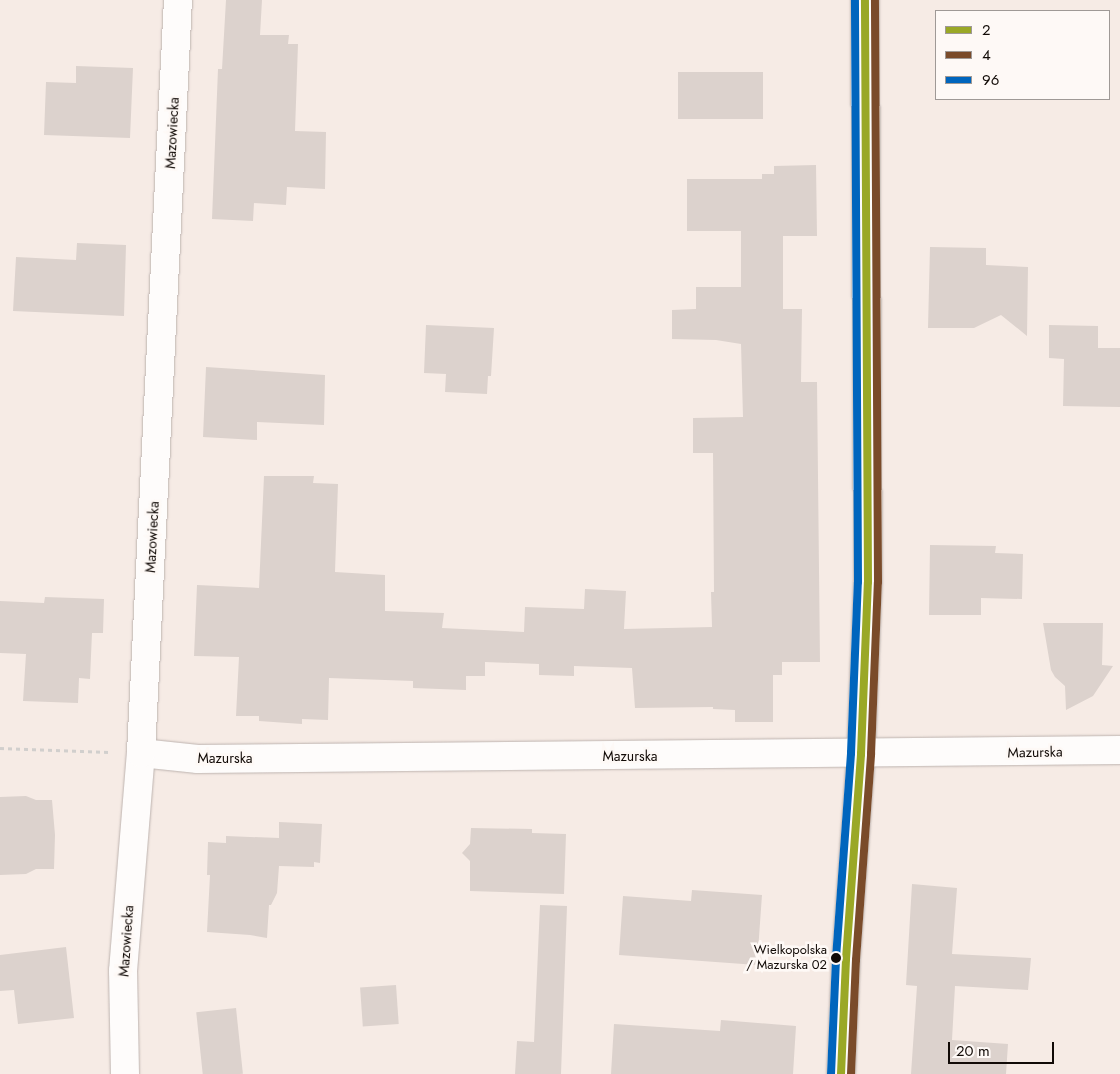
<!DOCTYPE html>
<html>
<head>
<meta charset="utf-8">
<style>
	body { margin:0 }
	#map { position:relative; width:1120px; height:1074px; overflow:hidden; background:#f6ebe5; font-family:Jost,sans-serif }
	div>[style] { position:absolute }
	.building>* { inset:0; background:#dcd2cd; transform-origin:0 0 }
	.path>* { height:3px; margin-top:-1.5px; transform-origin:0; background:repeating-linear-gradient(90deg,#d1cfcd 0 4px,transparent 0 8px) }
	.roads { filter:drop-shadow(0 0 1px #bdb3af) drop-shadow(0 0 1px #bdb3af) }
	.minor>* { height:28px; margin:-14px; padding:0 14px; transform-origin:14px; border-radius:14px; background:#fefcfb }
	.bus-1>* { height:8px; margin:-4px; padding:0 4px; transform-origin:4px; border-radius:4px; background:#9aa826 }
	.bus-2>* { height:8px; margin:-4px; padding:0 4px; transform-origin:4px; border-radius:4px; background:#7a4b2a }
	.bus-3>* { height:8px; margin:-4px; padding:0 4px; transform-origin:4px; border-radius:4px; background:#0065bd }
	.dots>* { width:14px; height:14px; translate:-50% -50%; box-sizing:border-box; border:2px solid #fef9f6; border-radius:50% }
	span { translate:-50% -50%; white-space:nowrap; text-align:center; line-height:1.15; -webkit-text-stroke:5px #fef9f6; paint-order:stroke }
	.bus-label { font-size:13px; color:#110a06 }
	.right { translate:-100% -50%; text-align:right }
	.street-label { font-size:14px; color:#110a06 }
	.legend { position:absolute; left:935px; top:10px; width:175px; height:90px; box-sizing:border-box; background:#fef9f6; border:1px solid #9f9996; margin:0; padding:6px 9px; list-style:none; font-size:15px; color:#110a06 }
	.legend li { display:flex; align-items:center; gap:10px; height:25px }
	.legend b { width:25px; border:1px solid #9f9996 }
	.scale { position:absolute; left:948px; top:1042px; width:106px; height:22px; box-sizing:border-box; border:2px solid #110a06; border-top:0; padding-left:6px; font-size:15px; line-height:18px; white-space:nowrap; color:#110a06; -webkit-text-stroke:4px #fef9f6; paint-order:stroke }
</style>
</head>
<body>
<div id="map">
	<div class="building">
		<i style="clip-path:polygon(226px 0,262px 0,260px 35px,289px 35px,288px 44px,298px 44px,295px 131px,326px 132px,325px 189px,287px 187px,286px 205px,254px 203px,253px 221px,212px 219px,218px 69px,222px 69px)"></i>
		<i style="clip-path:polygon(76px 66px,133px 68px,130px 138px,44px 135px,46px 82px,76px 83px)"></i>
		<i style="left:678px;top:72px;width:85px;height:47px"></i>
		<i style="clip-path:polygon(816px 165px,817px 236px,783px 236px,783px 309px,802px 309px,801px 382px,817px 382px,820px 662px,782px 662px,782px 675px,773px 675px,773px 722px,735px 722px,735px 710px,713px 709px,713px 707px,635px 708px,632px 668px,574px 666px,574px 676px,539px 675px,539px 664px,485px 662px,485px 676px,466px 676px,466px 690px,413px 688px,413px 681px,329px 678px,328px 720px,302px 719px,302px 724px,259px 721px,259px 716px,236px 716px,239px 657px,194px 656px,197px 585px,259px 588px,264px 476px,314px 476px,313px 483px,338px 484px,335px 572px,385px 575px,385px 611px,444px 613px,442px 628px,524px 632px,525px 607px,584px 609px,585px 589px,626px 591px,624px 629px,712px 627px,711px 592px,714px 592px,713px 453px,693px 453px,693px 418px,743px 417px,741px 344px,716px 340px,672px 339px,672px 310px,696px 309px,696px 287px,741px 287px,741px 231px,687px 231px,687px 179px,762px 179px,762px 174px,774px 174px,774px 166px)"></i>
		<i style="clip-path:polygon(77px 243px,126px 245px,124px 316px,13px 311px,16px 257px,76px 260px)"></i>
		<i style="clip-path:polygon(930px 247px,986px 248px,986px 265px,1028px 267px,1027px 336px,1001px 315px,974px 328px,928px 328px)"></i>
		<i style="clip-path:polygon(426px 325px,494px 328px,491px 376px,488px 376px,487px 394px,445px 392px,446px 374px,424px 373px)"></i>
		<i style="clip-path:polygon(1049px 325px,1098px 326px,1098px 348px,1120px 348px,1120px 407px,1063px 406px,1064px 359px,1049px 358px)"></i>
		<i style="clip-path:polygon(206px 367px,325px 375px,324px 425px,257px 422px,257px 440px,203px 437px)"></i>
		<i style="clip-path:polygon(930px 545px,996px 546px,995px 553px,1023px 554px,1022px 599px,981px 598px,981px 615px,929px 615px)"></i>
		<i style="clip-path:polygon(45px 597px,104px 599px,103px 633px,92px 633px,90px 679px,79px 678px,78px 703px,23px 701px,26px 654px,0 653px,0 601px,44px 603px)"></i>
		<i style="clip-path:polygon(1043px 623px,1103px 623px,1102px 665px,1113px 666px,1093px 696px,1066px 710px,1065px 686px,1055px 677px,1051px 670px)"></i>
		<i style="clip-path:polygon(26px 796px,36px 800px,52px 800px,55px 835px,54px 869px,36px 869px,26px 874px,0 875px,0 797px)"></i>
		<i style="clip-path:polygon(279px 822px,322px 824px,320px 863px,314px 862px,314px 867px,279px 866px,277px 893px,271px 905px,269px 905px,267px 938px,250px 935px,207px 932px,210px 875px,207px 875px,208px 842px,226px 843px,226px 836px,279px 838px)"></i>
		<i style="clip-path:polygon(471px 828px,532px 829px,532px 833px,566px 834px,564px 894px,470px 891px,470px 861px,462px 853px,470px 844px)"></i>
		<i style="clip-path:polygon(912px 884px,957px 888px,952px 954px,1031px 958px,1028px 990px,955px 986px,952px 1040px,1008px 1044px,1006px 1074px,911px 1074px,917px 986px,906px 985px)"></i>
		<i style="clip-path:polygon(692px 890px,762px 895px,757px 965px,619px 955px,623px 896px,691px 901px)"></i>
		<i style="clip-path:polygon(540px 905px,567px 906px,561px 1074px,515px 1074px,517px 1041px,534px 1042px)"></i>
		<i style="clip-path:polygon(66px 947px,74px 1018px,18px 1024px,14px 990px,0 991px,0 955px)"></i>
		<i style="left:396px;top:985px;width:39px;height:36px;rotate:86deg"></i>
		<i style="left:236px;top:1008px;width:66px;height:40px;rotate:84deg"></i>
		<i style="clip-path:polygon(721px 1020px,796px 1026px,793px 1074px,611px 1074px,614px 1024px,720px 1031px)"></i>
	</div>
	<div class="path">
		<i style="left:0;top:748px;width:109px;rotate:2.1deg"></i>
	</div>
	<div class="roads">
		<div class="minor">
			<i style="left:141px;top:753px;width:57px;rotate:6deg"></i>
			<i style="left:198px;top:759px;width:922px;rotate:-0.56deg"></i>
			<i style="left:125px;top:1074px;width:103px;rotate:-91.1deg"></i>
			<i style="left:123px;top:971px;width:219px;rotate:-85.3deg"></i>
			<i style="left:141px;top:753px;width:754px;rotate:-87.19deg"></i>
			<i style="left:841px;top:1074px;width:115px;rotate:-87.5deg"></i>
			<i style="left:846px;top:959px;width:206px;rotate:-85.8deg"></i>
			<i style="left:861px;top:754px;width:172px;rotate:-87.7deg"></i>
			<i style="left:868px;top:582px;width:582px;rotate:-90.3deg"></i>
		</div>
	</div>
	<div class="bus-1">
		<i style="left:841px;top:1074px;width:115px;rotate:-87.5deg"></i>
		<i style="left:846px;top:959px;width:206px;rotate:-85.8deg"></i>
		<i style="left:861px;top:754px;width:172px;rotate:-87.7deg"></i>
		<i style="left:868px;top:582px;width:582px;rotate:-90.3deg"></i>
	</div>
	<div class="bus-2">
		<i style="left:851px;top:1074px;width:114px;rotate:-87.5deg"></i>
		<i style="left:856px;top:960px;width:207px;rotate:-85.8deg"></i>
		<i style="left:871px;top:754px;width:172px;rotate:-87.7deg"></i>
		<i style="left:878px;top:582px;width:582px;rotate:-90.3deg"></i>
	</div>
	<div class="bus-3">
		<i style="left:831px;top:1074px;width:116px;rotate:-87.5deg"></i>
		<i style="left:836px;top:958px;width:206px;rotate:-85.8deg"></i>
		<i style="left:851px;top:753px;width:171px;rotate:-87.7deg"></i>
		<i style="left:858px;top:582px;width:582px;rotate:-90.3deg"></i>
	</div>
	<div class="dots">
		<i style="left:836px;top:958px;background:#110a06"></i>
	</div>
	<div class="bus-label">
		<span class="right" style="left:827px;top:958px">Wielkopolska<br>/ Mazurska 02</span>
	</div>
	<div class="street-label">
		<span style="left:172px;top:133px;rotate:-87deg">Mazowiecka</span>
		<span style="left:152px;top:537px;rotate:-87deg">Mazowiecka</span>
		<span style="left:1035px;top:752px;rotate:-1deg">Mazurska</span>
		<span style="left:630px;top:756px">Mazurska</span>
		<span style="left:225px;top:758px">Mazurska</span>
		<span style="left:126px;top:941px;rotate:-86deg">Mazowiecka</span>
	</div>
	<ul class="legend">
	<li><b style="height:6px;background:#9aa826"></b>2</li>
	<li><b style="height:6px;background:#7a4b2a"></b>4</li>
	<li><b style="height:6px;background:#0065bd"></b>96</li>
	</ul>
	<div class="scale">20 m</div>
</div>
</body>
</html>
